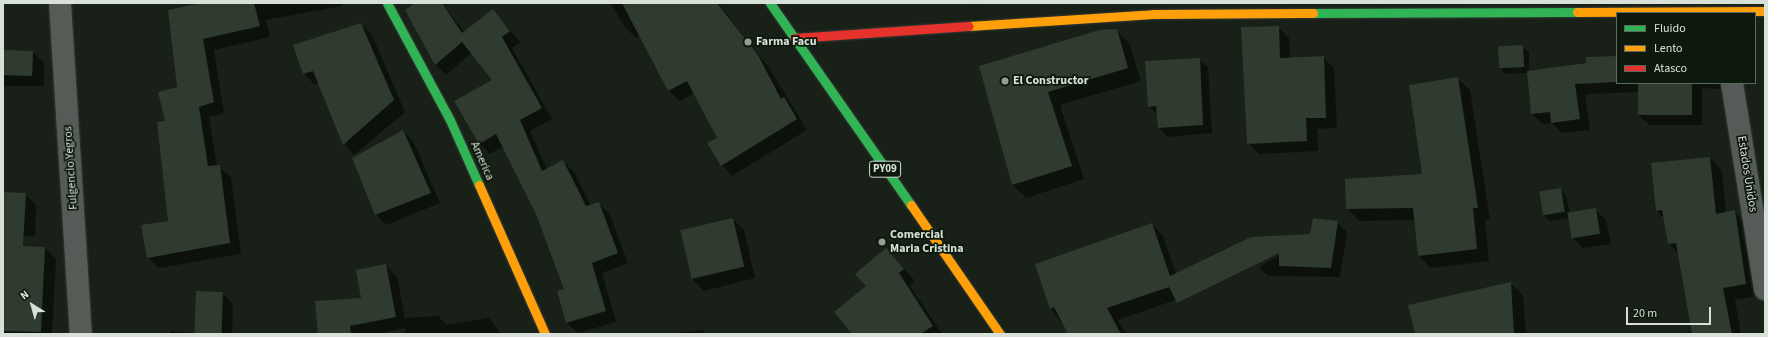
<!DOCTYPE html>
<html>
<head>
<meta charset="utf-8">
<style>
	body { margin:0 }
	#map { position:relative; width:1768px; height:337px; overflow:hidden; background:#182018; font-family:"Source Sans 3",sans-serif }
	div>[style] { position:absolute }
	.shadow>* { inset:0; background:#0007 }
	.building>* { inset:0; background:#2e3b2e; transform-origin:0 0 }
	.roads { filter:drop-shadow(0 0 1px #343a34) drop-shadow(0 0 1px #343a34) }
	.street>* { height:22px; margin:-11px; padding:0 11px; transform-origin:11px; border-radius:11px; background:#575b57 }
	.fast>* { height:9px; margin:-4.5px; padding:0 4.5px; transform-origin:4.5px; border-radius:4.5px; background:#30b455 }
	.slow>* { height:9px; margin:-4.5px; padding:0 4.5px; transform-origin:4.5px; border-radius:4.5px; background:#ff9f0a }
	.jam>* { height:9px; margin:-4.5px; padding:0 4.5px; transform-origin:4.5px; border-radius:4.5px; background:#e5322d }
	.dots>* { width:11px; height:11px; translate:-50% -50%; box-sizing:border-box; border:2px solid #0c190c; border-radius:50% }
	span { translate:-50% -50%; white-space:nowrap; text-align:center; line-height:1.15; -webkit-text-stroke:3.5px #0c190c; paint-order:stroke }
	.shield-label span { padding:1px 3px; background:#0c190c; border:1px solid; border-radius:3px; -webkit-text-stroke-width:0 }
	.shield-label { font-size:11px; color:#d8e1d8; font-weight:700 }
	.poi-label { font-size:12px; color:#d8e1d8; font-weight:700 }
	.left { translate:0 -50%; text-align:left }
	.street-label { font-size:12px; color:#d8e1d8 }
	.frame { position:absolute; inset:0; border:4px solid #d8e1d8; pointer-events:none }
	.legend { position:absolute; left:1616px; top:12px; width:140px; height:72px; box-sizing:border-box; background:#0c190c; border:1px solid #5e695e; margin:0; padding:5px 7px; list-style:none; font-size:12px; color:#d8e1d8 }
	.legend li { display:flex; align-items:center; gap:8px; height:20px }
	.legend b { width:20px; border:1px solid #5e695e }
	.north { position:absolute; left:12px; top:285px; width:40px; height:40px; -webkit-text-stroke:3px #0c190c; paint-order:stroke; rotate:323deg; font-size:11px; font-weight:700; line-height:16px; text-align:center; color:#d8e1d8 }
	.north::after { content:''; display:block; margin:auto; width:14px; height:18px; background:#d8e1d8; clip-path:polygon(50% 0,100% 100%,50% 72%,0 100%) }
	.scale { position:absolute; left:1626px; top:307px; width:85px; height:18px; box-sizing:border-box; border:2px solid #d8e1d8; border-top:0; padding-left:5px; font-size:12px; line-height:14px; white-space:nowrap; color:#d8e1d8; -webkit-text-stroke:3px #0c190c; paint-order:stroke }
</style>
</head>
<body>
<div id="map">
	<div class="shadow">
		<i style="clip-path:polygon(198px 3px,341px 3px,342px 6px,266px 20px,270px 37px,214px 50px,224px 113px,209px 117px,217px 166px,231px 177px,241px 254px,159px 268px,148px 257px,169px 221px,166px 121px)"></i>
		<i style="clip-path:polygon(427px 3px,442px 3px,464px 32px,493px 10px,520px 42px,512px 48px,552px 119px,530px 131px,547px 169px,563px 161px,574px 172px,591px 206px,598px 203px,609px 213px,628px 263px,602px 273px,616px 322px,578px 333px,567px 323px,565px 290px,537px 214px,503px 146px,490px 154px,479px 143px,493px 80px,472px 53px,446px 75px,436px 65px,406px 10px)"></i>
		<i style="clip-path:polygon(610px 3px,718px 3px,770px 69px,807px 130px,732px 176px,722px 165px,718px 138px,694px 93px,680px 101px,669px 91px,640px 35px,636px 38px,625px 27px)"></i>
		<i style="clip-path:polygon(973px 3px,987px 3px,975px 5px)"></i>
		<i style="clip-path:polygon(361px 24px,372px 35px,405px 112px,354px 155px,344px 144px,319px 83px,315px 85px,304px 74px,295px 46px)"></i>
		<i style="clip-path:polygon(1278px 27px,1289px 38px,1290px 58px,1323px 57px,1334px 68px,1337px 128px,1317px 129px,1318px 151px,1259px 154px,1248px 143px)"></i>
		<i style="clip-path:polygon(1116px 30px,1129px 43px,1141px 81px,1060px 105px,1084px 179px,1026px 198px,1013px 185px,980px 66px)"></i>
		<i style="clip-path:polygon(1522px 46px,1529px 52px,1529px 72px,1617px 57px,1617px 83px,1720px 83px,1720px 89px,1702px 88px,1702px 125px,1649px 125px,1639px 115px,1639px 92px,1585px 94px,1590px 130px,1562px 133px,1552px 123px,1543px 124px,1532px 114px,1528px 73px,1506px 74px,1500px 68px)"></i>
		<i style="clip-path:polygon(3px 51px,33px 52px,44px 63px,44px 86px,3px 86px)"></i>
		<i style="clip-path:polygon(1199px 59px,1208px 67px,1212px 133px,1167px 137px,1159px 128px,1158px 115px,1149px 106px)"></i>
		<i style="clip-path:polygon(1457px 78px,1470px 90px,1490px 220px,1485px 220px,1489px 261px,1431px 268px,1419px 256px,1415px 220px,1360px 221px,1347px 209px,1423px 175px)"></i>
		<i style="clip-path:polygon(403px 131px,413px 141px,440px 203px,386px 225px,376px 214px)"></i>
		<i style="clip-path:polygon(1710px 158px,1722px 171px,1726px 213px,1734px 211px,1747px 224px,1757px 296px,1735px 300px,1741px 334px,1685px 334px,1692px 331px,1679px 254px,1669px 244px,1664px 218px,1656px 210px)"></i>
		<i style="clip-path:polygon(1560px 189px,1566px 195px,1570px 213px,1595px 209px,1606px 220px,1611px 244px,1583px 248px,1572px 237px,1569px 218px,1550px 221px,1544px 215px)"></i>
		<i style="clip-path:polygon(3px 193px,25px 194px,36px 205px,35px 236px,3px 235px)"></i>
		<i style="clip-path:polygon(733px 219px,744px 230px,755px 278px,704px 291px,693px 280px)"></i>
		<i style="clip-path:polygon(1337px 222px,1347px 232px,1340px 277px,1268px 276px,1259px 267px)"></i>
		<i style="clip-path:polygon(1152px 224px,1163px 236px,1184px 297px,1118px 320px,1126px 334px,1069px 334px,1051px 308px)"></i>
		<i style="clip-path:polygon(45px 248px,56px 259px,52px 334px,3px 334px,3px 257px)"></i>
		<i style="clip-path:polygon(886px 249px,915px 281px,910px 286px,942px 334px,853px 334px,867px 286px)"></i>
		<i style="clip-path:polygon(386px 266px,397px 277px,405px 318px,438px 316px,447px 325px,489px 318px,501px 334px,405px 334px,405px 328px,377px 334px,319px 334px,362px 299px)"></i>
		<i style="clip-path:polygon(1510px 283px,1523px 295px,1526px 334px,1416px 334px)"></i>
		<i style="clip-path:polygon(222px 293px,233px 304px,232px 334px,170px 334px,170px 331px,195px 333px)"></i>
		<i style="clip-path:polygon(702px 330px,706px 334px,667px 334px)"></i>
	</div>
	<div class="building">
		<i style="clip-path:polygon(201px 3px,254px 3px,260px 26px,203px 39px,214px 102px,199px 107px,208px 166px,220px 165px,230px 243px,147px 258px,141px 225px,168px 221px,157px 122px,165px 121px,158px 92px,177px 87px,168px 10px)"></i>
		<i style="clip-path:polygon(415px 3px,442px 3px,462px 33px,493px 9px,510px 31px,502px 37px,542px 108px,520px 120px,542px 171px,563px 160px,586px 206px,599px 202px,618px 253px,592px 263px,606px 311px,566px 323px,557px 291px,564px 289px,536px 214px,496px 134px,479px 144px,454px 101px,492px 80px,462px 42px,435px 65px,405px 10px)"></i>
		<i style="clip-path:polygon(622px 3px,717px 3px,758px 55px,781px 99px,784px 97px,797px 119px,721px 166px,707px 143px,717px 138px,687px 81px,668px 91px)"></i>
		<i style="clip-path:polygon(361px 23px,394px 100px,343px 145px,313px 71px,303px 74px,293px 45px)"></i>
		<i style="clip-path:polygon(1279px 26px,1280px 58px,1324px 56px,1326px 118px,1306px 118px,1307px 141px,1247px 144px,1241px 27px)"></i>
		<i style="clip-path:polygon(1117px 29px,1128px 68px,1048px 92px,1072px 166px,1012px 185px,979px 66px,1099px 30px)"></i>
		<i style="left:1523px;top:45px;width:22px;height:25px;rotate:87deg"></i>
		<i style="left:3px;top:50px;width:30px;height:25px;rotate:2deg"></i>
		<i style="clip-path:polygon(1617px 56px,1617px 82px,1575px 84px,1580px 119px,1551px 123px,1550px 112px,1531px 114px,1527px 71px,1586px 63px,1586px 57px)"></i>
		<i style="clip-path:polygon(1200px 58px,1203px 125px,1158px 128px,1156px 106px,1148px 107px,1145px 61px)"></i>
		<i style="clip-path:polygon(1458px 77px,1478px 208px,1473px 208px,1477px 249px,1418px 256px,1413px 208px,1346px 209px,1345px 179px,1422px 174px,1409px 85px)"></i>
		<i style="left:1638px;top:83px;width:54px;height:32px"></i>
		<i style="clip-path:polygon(403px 130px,431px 193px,375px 215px,352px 158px)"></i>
		<i style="clip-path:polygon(1710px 157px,1716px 214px,1735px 210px,1746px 284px,1723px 288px,1732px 334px,1692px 334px,1676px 243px,1668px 244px,1662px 210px,1656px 211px,1651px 163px)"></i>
		<i style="left:1561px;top:188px;width:24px;height:22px;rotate:81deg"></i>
		<i style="clip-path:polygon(3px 192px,26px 193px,23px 246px,45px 247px,41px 332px,3px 331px)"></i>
		<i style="left:1596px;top:208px;width:26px;height:29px;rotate:81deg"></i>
		<i style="left:733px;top:218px;width:50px;height:54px;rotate:77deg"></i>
		<i style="clip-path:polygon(1313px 218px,1338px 221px,1331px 268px,1279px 266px,1279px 253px,1177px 303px,1169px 287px,1107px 308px,1121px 334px,1068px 334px,1054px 307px,1050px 309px,1035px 264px,1152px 223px,1170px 276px,1251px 237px,1310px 234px)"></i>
		<i style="clip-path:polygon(886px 248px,904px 269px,899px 273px,933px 326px,920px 334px,852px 334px,834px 312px,866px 286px,855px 274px)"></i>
		<i style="clip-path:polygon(386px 264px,396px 317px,350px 326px,351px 334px,318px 334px,315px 301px,361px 298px,356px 270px)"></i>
		<i style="clip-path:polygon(1511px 282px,1514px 334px,1415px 334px,1408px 305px)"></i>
		<i style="left:196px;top:291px;width:27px;height:43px;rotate:2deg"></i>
	</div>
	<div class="roads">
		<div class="street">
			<i style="left:60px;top:3px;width:332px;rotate:86.4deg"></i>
			<i style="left:1732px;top:83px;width:209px;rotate:80.9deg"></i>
		</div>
		<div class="fast">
			<i style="left:387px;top:3px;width:133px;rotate:61.7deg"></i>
			<i style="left:450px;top:120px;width:71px;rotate:66deg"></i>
			<i style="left:770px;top:3px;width:246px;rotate:55.1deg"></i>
			<i style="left:1313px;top:13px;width:264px;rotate:-0.2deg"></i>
		</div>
		<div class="slow">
			<i style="left:1577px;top:12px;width:188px;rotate:-0.3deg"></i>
			<i style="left:969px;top:26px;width:184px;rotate:-3.7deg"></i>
			<i style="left:1153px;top:14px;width:160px;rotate:-0.4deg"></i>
			<i style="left:479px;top:185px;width:163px;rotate:66.1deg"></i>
			<i style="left:911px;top:205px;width:157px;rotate:55.4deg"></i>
		</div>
		<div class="jam">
			<i style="left:794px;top:38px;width:175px;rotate:-3.9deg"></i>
		</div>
	</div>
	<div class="dots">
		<i style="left:748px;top:42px;background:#959d95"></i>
		<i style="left:1005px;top:81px;background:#959d95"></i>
		<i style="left:882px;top:242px;background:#959d95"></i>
	</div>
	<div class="shield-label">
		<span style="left:885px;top:169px">PY09</span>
	</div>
	<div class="poi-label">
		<span class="left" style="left:756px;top:42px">Farma Facu</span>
		<span class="left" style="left:1013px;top:81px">El Constructor</span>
		<span class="left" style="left:890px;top:242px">Comercial<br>Maria Cristina</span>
	</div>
	<div class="street-label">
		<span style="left:482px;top:161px;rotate:66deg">America</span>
		<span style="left:71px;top:168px;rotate:-94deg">Fulgencio Yegros</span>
		<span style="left:1747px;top:174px;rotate:81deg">Estados Unidos</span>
	</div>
	<div class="frame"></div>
	<ul class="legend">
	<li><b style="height:5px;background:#30b455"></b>Fluido</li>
	<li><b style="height:5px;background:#ff9f0a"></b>Lento</li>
	<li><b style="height:5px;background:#e5322d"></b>Atasco</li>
	</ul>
	<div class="north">N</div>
	<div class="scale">20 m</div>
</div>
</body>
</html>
